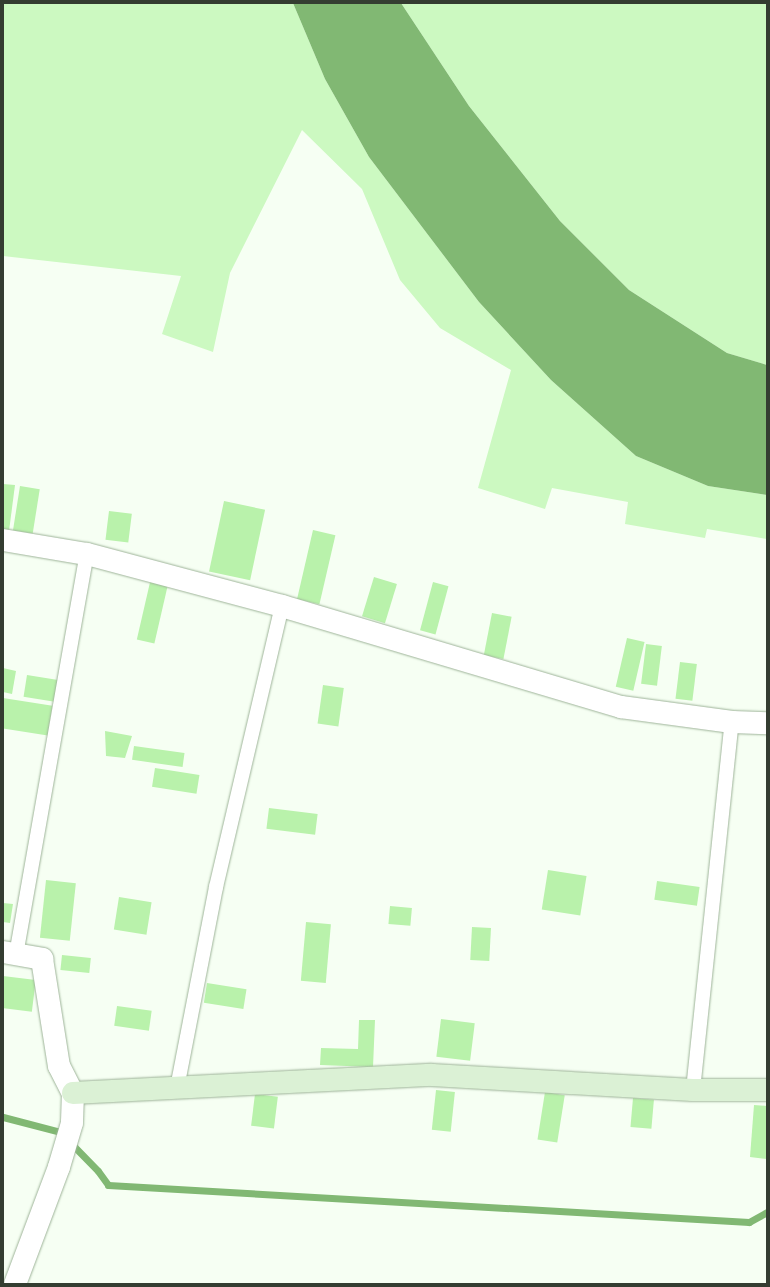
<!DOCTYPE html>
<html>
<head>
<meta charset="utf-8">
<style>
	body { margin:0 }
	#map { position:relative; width:770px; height:1287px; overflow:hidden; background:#f6fff3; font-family:"Exo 2",sans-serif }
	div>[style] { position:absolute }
	.green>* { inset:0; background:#ccf9c1 }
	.water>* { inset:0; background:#81b873 }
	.stream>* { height:7px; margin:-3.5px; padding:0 3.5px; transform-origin:3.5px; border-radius:3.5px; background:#81b873 }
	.building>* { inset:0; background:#b9f2ab; transform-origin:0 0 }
	.roads { filter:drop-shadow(0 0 1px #9eb499) drop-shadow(0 0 1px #9eb499) }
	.lane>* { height:14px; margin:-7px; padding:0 7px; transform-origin:7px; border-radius:7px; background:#fff }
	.street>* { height:22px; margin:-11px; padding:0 11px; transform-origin:11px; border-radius:11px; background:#fff }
	.secondary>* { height:22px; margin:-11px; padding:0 11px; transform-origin:11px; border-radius:11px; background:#dbf1d5 }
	span { translate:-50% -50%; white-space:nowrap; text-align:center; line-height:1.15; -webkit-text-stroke:4px #fff; paint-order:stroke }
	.frame { position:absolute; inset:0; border:4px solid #343d31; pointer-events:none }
</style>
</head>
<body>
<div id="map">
	<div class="green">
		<i style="clip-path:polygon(3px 3px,293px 3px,325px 79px,369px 157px,479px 302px,551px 380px,636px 456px,708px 486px,767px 495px,767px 539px,707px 529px,705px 538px,625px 524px,628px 502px,552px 488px,545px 509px,478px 488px,511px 370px,440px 328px,400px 280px,362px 189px,302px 130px,230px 273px,213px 352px,162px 334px,181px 276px,3px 256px)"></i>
		<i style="clip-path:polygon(401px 3px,767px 3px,767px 365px,727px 353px,629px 290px,560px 221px,469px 106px)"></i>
	</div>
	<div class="water">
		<i style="clip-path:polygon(293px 3px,401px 3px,469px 106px,560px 221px,629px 290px,727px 353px,767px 365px,767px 495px,708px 486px,636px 456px,551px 380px,479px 302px,369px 157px,325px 79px)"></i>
	</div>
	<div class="stream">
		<i style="left:3px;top:1117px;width:59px;rotate:14.7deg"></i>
		<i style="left:60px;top:1132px;width:54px;rotate:45.7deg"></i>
		<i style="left:98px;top:1171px;width:17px;rotate:54deg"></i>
		<i style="left:108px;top:1185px;width:642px;rotate:3.3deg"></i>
		<i style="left:749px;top:1222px;width:21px;rotate:-29deg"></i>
	</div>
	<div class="building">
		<i style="clip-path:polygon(3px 484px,15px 485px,9px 531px,3px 530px)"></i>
		<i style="left:20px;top:486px;width:20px;height:45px;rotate:9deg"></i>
		<i style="left:224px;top:501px;width:42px;height:72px;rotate:12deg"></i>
		<i style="left:109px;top:511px;width:23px;height:29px;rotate:7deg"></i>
		<i style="left:313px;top:530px;width:23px;height:71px;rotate:13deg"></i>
		<i style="left:374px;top:577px;width:24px;height:41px;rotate:17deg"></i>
		<i style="left:151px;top:578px;width:18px;height:63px;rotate:13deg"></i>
		<i style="left:433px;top:582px;width:16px;height:50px;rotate:15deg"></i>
		<i style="left:492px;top:613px;width:20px;height:43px;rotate:11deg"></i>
		<i style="left:627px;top:638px;width:18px;height:50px;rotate:13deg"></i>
		<i style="left:646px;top:644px;width:16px;height:40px;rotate:7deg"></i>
		<i style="left:680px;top:662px;width:17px;height:37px;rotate:7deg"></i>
		<i style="clip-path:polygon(3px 668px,16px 671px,12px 694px,3px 692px)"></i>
		<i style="left:27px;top:675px;width:33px;height:22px;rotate:9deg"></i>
		<i style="left:323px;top:685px;width:21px;height:39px;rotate:8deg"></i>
		<i style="left:3px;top:698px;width:50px;height:30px;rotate:9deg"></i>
		<i style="clip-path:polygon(105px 731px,132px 736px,125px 758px,106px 756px)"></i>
		<i style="left:134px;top:746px;width:51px;height:14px;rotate:8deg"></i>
		<i style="left:155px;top:768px;width:45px;height:19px;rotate:9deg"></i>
		<i style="left:269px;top:808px;width:49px;height:21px;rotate:7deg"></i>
		<i style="left:548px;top:870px;width:39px;height:40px;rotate:9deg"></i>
		<i style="left:46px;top:880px;width:30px;height:58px;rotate:6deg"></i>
		<i style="left:657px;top:881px;width:43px;height:19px;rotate:8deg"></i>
		<i style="left:119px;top:897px;width:33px;height:33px;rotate:9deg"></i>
		<i style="clip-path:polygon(3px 903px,13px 904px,10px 923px,3px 922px)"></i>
		<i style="left:390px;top:906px;width:22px;height:18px;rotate:5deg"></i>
		<i style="left:306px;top:922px;width:25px;height:59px;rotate:5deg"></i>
		<i style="left:472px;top:927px;width:19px;height:33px;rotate:3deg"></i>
		<i style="left:62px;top:955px;width:29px;height:15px;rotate:6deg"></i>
		<i style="left:3px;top:976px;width:33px;height:32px;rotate:7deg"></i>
		<i style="left:207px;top:983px;width:40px;height:20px;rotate:9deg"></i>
		<i style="left:117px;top:1006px;width:35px;height:20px;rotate:8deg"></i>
		<i style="left:441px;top:1019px;width:34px;height:38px;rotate:7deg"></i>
		<i style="clip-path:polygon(359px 1020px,375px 1020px,373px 1067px,320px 1065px,321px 1048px,358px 1049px)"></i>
		<i style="left:436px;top:1090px;width:19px;height:40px;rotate:6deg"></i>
		<i style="left:545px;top:1092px;width:20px;height:48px;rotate:9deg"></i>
		<i style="left:255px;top:1094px;width:23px;height:32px;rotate:7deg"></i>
		<i style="left:633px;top:1098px;width:21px;height:29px;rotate:5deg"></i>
		<i style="clip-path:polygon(754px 1105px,767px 1106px,767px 1159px,750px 1157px)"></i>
	</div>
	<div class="roads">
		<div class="lane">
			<i style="left:16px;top:955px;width:407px;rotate:-80deg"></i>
			<i style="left:177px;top:1088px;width:205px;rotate:-79deg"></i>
			<i style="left:216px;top:887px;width:289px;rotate:-76.8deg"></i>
			<i style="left:693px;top:1090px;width:370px;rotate:-84deg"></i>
		</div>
		<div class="street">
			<i style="left:3px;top:540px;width:85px;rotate:9.5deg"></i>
			<i style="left:87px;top:554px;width:202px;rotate:14.9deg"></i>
			<i style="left:282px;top:606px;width:354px;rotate:16.6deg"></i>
			<i style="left:621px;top:707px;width:112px;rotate:7.7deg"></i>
			<i style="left:732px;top:722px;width:35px;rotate:2deg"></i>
			<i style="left:3px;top:952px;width:40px;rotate:10deg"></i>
			<i style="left:42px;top:959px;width:108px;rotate:81deg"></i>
			<i style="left:59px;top:1066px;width:30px;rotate:63deg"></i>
			<i style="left:73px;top:1093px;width:30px;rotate:92deg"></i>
			<i style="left:72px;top:1123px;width:46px;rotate:106.5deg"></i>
			<i style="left:59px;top:1167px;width:125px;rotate:110.6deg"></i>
		</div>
		<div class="secondary">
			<i style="left:73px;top:1093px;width:359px;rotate:-2.9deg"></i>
			<i style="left:432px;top:1075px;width:261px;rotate:3.3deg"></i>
			<i style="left:693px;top:1090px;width:74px"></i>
		</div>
	</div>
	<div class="frame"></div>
</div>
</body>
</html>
